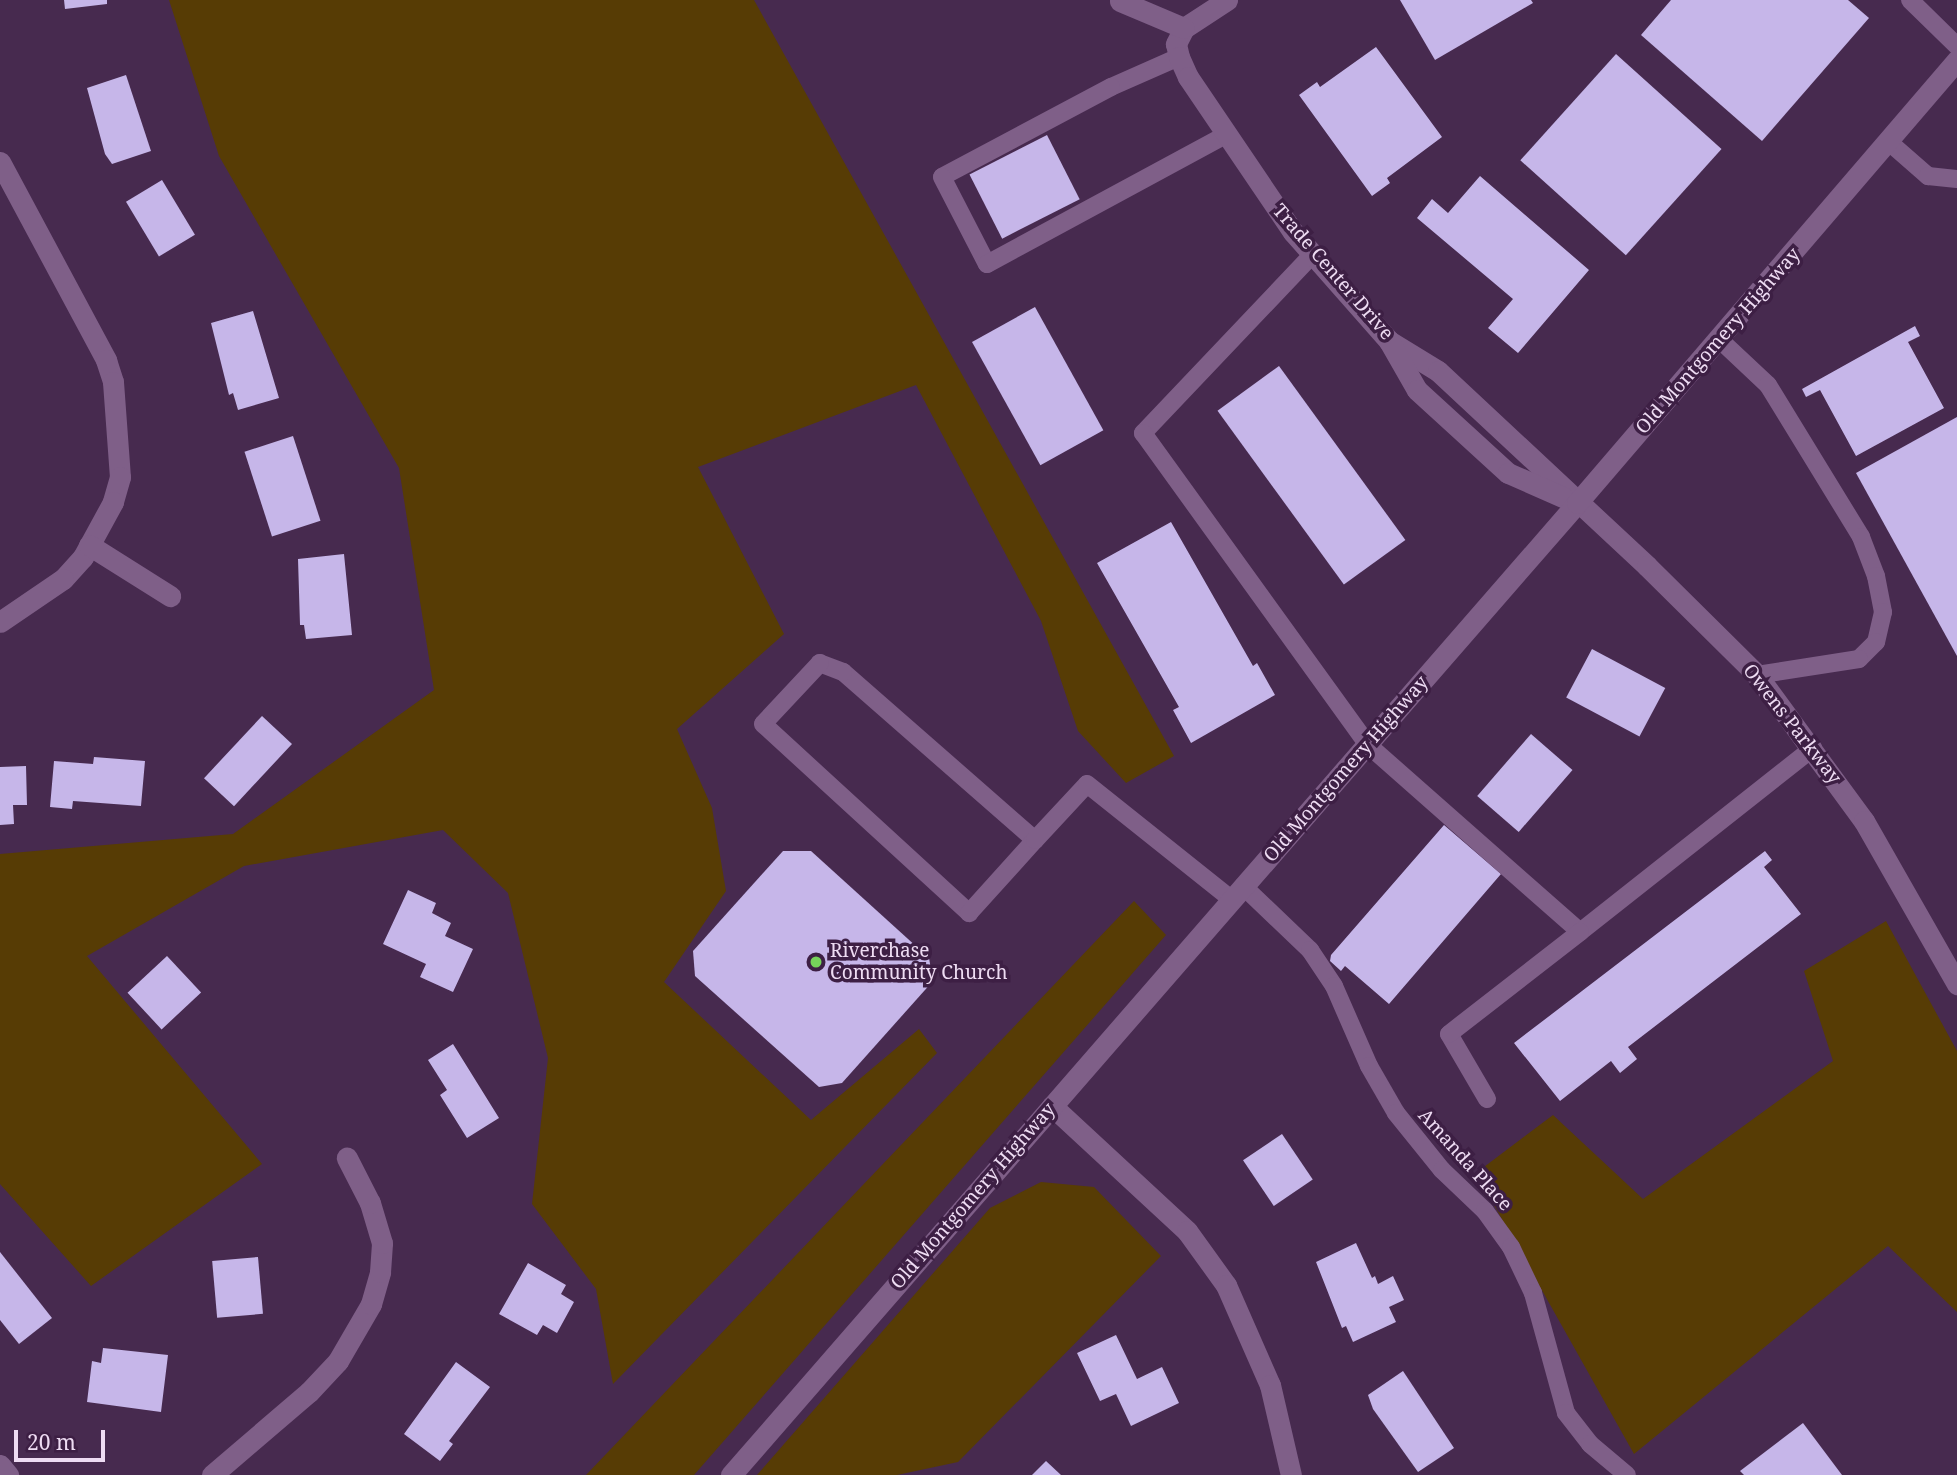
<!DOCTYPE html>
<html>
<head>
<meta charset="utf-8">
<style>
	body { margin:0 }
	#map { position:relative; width:1957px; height:1475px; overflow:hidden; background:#472a4f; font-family:"Noto Serif",serif }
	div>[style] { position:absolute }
	.green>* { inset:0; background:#573c05 }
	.building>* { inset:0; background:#c6b6e9; transform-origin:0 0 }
	.service>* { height:18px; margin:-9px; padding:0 9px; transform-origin:9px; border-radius:9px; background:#7f5f88 }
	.minor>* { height:21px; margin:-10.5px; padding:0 10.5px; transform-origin:10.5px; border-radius:10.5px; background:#7f5f88 }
	.tertiary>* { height:21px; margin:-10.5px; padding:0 10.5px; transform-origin:10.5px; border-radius:10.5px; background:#7f5f88 }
	.dots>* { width:19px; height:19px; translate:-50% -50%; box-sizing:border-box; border:4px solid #3d1f44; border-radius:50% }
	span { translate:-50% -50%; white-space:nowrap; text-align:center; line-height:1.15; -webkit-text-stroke:7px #3d1f44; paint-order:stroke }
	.street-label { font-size:19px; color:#eedcf3 }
	.poi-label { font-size:19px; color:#eedcf3 }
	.left { translate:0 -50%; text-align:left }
	.scale { position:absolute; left:14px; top:1430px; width:91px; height:32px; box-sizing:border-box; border:4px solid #eedcf3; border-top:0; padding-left:9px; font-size:21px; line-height:24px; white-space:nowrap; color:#eedcf3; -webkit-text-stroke:5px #3d1f44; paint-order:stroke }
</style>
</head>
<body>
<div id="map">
	<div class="green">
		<i style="clip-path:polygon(169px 0,754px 0,1174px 756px,1126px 783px,1078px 731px,1041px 621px,916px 385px,698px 467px,784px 634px,677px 729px,712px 808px,726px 891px,664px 982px,811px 1120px,919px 1029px,937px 1053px,613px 1384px,596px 1289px,532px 1204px,548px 1058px,508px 893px,443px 830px,244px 866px,87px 956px,262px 1164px,91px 1286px,0 1184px,0 854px,233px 834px,434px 690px,399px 468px,219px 156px)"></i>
		<i style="clip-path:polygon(1134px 901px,1166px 935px,694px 1475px,586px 1475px)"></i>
		<i style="clip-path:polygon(1886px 921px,1957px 1051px,1957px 1312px,1888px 1246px,1634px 1454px,1476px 1173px,1553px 1115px,1643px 1199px,1833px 1061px,1804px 971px)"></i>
		<i style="clip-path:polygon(1041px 1182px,1094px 1187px,1161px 1256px,958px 1462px,897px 1475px,757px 1475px,990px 1208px)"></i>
	</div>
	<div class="building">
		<i style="clip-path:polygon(64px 0,107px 0,107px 4px,65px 9px)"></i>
		<i style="clip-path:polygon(1400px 0,1531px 0,1533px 3px,1435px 60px)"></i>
		<i style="clip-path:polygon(1671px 0,1848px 0,1869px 18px,1762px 141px,1641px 35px)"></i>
		<i style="clip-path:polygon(1376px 47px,1442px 137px,1387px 178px,1390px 183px,1372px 196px,1299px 95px,1317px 82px,1320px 87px)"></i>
		<i style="left:1616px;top:54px;width:142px;height:143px;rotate:42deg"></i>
		<i style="clip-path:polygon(126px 75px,151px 151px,112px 164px,105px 154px,87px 88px)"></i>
		<i style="left:1047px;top:135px;width:72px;height:87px;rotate:63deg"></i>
		<i style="clip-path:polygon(1480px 176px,1589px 270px,1518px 353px,1488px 328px,1513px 299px,1417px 218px,1432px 199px,1448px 213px)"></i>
		<i style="left:162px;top:180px;width:64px;height:42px;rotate:59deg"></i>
		<i style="left:1035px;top:307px;width:141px;height:72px;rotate:61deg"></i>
		<i style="clip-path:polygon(253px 311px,279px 398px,238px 410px,233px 393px,229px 395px,211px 323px)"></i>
		<i style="clip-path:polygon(1915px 326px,1920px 336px,1908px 342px,1944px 408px,1856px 456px,1820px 390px,1806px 397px,1802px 389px)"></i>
		<i style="left:1279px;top:366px;width:215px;height:76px;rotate:54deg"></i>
		<i style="clip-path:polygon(1957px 417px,1957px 656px,1856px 473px)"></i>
		<i style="left:293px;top:436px;width:89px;height:51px;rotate:72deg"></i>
		<i style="clip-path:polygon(1171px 522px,1253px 666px,1257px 663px,1275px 695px,1191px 743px,1173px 710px,1179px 707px,1097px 563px)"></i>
		<i style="clip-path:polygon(344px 554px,352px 635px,306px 639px,304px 625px,300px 625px,298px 559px)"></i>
		<i style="left:1592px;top:649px;width:83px;height:55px;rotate:28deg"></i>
		<i style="left:262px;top:716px;width:41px;height:85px;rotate:43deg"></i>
		<i style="left:1531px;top:734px;width:55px;height:82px;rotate:41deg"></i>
		<i style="clip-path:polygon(94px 757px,145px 761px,141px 806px,73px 801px,72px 809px,50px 807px,54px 761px,93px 764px)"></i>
		<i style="clip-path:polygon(26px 766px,27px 805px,13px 805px,14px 824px,0 825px,0 767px)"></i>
		<i style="clip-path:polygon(1444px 825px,1501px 874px,1389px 1004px,1345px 966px,1341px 971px,1330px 961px,1331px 955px)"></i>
		<i style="clip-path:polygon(783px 851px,811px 851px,929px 958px,933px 981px,842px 1083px,819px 1087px,695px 976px,693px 951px)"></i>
		<i style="clip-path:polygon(1765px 851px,1772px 860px,1764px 867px,1801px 914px,1628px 1047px,1637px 1059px,1620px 1073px,1611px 1061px,1560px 1101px,1514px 1043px)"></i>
		<i style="clip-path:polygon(408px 890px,436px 903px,432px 913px,451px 923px,445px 936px,473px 949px,453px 992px,420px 977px,426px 964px,383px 944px)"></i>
		<i style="left:167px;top:956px;width:50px;height:54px;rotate:47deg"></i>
		<i style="clip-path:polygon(453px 1044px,499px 1118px,467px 1138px,440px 1095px,447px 1090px,428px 1060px)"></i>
		<i style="left:1282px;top:1134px;width:55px;height:47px;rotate:56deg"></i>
		<i style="clip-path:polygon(1356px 1243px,1372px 1278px,1375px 1276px,1378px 1284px,1393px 1276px,1404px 1300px,1389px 1307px,1396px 1322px,1353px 1342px,1346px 1326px,1342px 1328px,1316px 1262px)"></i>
		<i style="clip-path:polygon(0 1252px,52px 1318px,19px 1344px,0 1320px)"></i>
		<i style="left:258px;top:1257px;width:57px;height:46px;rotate:85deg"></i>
		<i style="clip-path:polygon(528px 1263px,566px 1285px,561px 1294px,574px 1302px,557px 1333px,543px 1325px,537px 1335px,499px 1314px)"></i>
		<i style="clip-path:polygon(1116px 1335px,1137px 1379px,1162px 1367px,1179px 1403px,1131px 1426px,1116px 1394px,1100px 1401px,1077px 1353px)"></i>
		<i style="clip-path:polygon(103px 1348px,168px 1355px,161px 1412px,87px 1402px,92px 1361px,101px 1363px)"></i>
		<i style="clip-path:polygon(456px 1362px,490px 1387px,449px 1441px,453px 1444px,440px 1461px,404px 1434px)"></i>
		<i style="clip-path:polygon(1403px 1371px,1454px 1448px,1418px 1472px,1373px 1409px,1368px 1395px)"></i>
		<i style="clip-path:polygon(1803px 1423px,1842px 1475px,1744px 1475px,1740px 1471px)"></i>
		<i style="clip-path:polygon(1046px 1461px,1061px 1475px,1032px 1475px)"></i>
	</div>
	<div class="service">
		<i style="left:1910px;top:0;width:66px;rotate:44.4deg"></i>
		<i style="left:1179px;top:57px;width:74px;rotate:156.2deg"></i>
		<i style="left:1111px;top:87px;width:191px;rotate:152deg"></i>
		<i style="left:942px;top:177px;width:98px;rotate:62.7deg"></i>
		<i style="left:987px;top:264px;width:272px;rotate:-28.4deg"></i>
		<i style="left:1889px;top:142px;width:52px;rotate:41.1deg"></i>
		<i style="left:1928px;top:176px;width:29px;rotate:6deg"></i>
		<i style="left:1313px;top:254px;width:247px;rotate:133.5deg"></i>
		<i style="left:1143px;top:433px;width:383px;rotate:54.2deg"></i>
		<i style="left:1367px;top:744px;width:284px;rotate:41.4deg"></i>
		<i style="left:1580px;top:932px;width:297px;rotate:-38.3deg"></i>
		<i style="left:1719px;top:339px;width:67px;rotate:43.2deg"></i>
		<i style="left:1768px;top:385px;width:178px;rotate:58.5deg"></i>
		<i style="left:1861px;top:537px;width:42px;rotate:69deg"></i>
		<i style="left:1876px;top:576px;width:37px;rotate:79deg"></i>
		<i style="left:1883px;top:612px;width:31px;rotate:103deg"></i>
		<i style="left:1876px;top:642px;width:24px;rotate:135deg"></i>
		<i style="left:1859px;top:659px;width:103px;rotate:171.1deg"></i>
		<i style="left:1035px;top:840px;width:255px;rotate:-138.8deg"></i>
		<i style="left:843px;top:672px;width:25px;rotate:-159deg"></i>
		<i style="left:820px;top:663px;width:83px;rotate:133.1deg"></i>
		<i style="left:763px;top:724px;width:280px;rotate:42.5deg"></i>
		<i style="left:969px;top:913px;width:98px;rotate:-47.9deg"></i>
		<i style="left:1035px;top:840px;width:76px;rotate:-47.1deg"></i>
		<i style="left:1087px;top:784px;width:184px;rotate:38.6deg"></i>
		<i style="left:1243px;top:886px;width:93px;rotate:43.7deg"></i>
		<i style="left:1310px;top:950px;width:43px;rotate:56.3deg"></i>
		<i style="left:1334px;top:986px;width:87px;rotate:66.4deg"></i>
		<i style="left:1369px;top:1066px;width:54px;rotate:60.1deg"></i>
		<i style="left:1396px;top:1113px;width:73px;rotate:51.1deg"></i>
		<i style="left:1442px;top:1170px;width:59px;rotate:43.6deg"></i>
		<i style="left:1485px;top:1211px;width:44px;rotate:54.2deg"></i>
		<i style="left:1511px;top:1247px;width:51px;rotate:64.4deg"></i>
		<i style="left:1533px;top:1293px;width:124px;rotate:74.6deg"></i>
		<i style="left:1566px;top:1413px;width:39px;rotate:52deg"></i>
		<i style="left:1590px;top:1444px;width:48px;rotate:40deg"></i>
		<i style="left:1487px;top:1099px;width:75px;rotate:-120.3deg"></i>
		<i style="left:1449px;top:1034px;width:166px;rotate:-37.9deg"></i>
	</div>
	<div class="minor">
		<i style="left:1227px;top:0;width:51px;rotate:146.9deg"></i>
		<i style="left:1184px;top:28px;width:18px;rotate:117deg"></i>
		<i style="left:1176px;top:44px;width:13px;rotate:77deg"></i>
		<i style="left:1179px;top:57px;width:22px;rotate:66deg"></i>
		<i style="left:1188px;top:77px;width:187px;rotate:55.9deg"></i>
		<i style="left:1293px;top:232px;width:145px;rotate:48.6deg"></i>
		<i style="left:1389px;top:341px;width:57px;rotate:31.5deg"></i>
		<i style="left:1438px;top:371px;width:286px;rotate:43deg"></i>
		<i style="left:1647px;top:566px;width:155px;rotate:44.7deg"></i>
		<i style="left:1757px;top:675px;width:181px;rotate:53.8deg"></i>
		<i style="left:1864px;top:821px;width:188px;rotate:60.3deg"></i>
		<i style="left:1120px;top:1px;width:69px;rotate:22.9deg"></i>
		<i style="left:0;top:162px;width:225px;rotate:61.8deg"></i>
		<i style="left:106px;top:360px;width:23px;rotate:72deg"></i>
		<i style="left:113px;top:382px;width:95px;rotate:85.8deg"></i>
		<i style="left:120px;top:477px;width:26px;rotate:106deg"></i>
		<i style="left:113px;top:502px;width:63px;rotate:118.6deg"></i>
		<i style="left:83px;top:557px;width:30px;rotate:132deg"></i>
		<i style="left:63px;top:579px;width:76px;rotate:145.7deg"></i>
		<i style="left:1389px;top:341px;width:56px;rotate:60.3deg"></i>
		<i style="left:1417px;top:390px;width:123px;rotate:42.4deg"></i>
		<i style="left:1508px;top:473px;width:60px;rotate:23.6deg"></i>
		<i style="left:89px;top:545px;width:96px;rotate:32.2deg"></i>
		<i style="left:1052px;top:1106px;width:184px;rotate:42.8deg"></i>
		<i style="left:1187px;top:1231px;width:67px;rotate:54.2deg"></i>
		<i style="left:1226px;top:1285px;width:109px;rotate:66.3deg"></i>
		<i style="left:1270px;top:1385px;width:92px;rotate:76.9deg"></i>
		<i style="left:0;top:1465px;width:13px;rotate:51deg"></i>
		<i style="left:212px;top:1475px;width:128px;rotate:-40.6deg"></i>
		<i style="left:309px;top:1392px;width:42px;rotate:-46.9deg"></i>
		<i style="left:338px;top:1361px;width:66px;rotate:-59.9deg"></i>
		<i style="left:371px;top:1304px;width:33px;rotate:-74deg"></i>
		<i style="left:380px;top:1272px;width:29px;rotate:-86deg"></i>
		<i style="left:382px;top:1243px;width:42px;rotate:-106.7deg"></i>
		<i style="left:370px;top:1203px;width:51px;rotate:-117.1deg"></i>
	</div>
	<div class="tertiary">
		<i style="left:731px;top:1475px;width:1289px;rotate:-48.96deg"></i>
		<i style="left:1577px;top:503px;width:584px;rotate:-49.38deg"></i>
	</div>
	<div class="dots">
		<i style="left:816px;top:962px;background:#76d25a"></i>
	</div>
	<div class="street-label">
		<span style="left:1333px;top:272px;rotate:49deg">Trade Center Drive</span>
		<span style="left:1718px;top:341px;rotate:-49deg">Old Montgomery Highway</span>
		<span style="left:1792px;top:724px;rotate:52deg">Owens Parkway</span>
		<span style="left:1346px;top:769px;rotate:-49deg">Old Montgomery Highway</span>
		<span style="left:1465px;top:1160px;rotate:48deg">Amanda Place</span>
		<span style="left:973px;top:1196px;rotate:-49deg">Old Montgomery Highway</span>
	</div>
	<div class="poi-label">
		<span class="left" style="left:830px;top:962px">Riverchase<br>Community Church</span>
	</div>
	<div class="scale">20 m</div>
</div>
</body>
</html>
